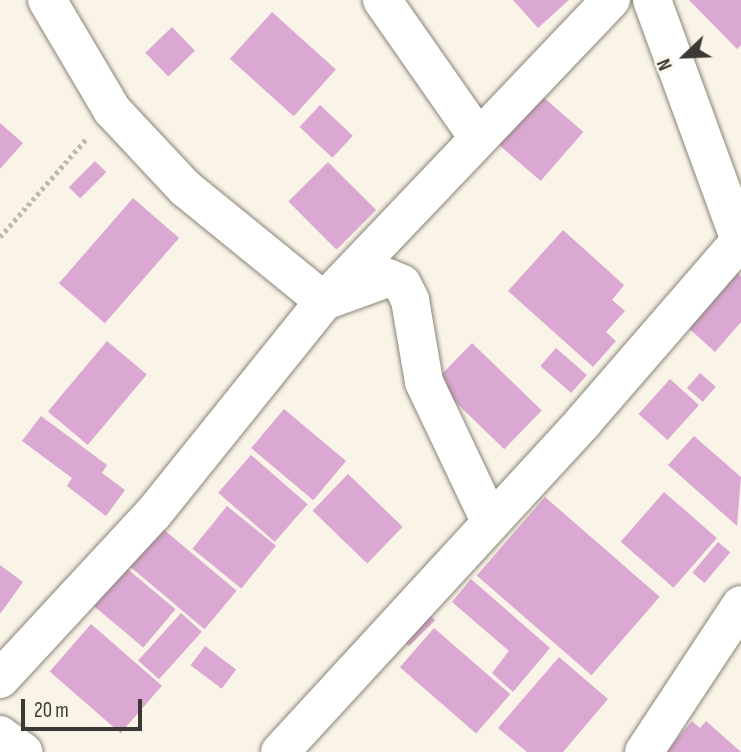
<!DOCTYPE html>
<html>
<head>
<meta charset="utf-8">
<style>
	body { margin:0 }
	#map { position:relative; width:741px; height:752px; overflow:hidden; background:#faf4e8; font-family:"Sofia Sans Condensed",sans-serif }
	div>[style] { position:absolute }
	.building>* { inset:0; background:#daa8d2; transform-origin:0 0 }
	.path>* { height:4.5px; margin-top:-2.25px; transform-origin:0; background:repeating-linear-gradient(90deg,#beb9af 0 3.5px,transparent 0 7px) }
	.roads { filter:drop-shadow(0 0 2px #898378) drop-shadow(0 0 2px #898378) }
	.minor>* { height:38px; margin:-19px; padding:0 19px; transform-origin:19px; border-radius:19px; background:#fff }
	span { translate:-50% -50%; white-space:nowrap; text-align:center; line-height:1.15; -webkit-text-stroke:5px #faf4e8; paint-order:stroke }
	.north { position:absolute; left:650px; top:21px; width:70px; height:70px; -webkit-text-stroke:5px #faf4e8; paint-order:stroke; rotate:247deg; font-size:19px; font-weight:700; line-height:28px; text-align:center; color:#3c3934 }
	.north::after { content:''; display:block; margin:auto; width:24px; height:32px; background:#3c3934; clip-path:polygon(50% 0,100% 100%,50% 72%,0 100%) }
	.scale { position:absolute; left:21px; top:699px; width:121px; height:32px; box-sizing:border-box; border:4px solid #3c3934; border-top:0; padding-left:9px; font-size:21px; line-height:24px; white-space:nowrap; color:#3c3934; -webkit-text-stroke:5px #faf4e8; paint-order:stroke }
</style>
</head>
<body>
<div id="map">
	<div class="building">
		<i style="clip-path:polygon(513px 0,569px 0,538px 28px)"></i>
		<i style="clip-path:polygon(689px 0,741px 0,741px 45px,737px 49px)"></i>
		<i style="left:272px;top:12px;width:86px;height:63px;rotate:42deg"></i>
		<i style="left:172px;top:27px;width:33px;height:37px;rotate:46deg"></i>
		<i style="left:535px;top:90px;width:64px;height:65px;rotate:41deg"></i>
		<i style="left:320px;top:105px;width:45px;height:30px;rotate:43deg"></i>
		<i style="clip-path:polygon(0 123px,23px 143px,0 169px)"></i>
		<i style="left:95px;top:161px;width:16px;height:37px;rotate:45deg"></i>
		<i style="left:328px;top:162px;width:68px;height:56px;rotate:45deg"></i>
		<i style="left:133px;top:198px;width:61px;height:113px;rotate:41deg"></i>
		<i style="clip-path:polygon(563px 230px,624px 285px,612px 300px,625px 311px,606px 332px,616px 341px,593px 367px,508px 291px)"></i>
		<i style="clip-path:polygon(734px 269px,741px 276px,741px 322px,715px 352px,685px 325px)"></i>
		<i style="left:107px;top:341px;width:52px;height:92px;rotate:40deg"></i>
		<i style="left:472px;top:343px;width:97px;height:54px;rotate:44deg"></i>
		<i style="left:556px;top:348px;width:41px;height:24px;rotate:41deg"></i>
		<i style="left:700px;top:373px;width:21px;height:20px;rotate:41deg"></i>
		<i style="left:670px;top:379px;width:39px;height:47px;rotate:42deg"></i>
		<i style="left:284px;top:409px;width:81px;height:51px;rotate:40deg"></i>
		<i style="clip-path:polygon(41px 416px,107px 465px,102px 473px,125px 490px,106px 516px,67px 486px,72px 478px,22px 441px)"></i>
		<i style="clip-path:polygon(694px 436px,741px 477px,737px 526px,668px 465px)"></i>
		<i style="left:251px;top:455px;width:75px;height:50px;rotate:41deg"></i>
		<i style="left:348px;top:474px;width:76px;height:51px;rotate:44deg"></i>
		<i style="left:664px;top:492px;width:70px;height:66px;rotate:41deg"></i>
		<i style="left:545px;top:497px;width:152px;height:104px;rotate:41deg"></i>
		<i style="left:227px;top:506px;width:63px;height:55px;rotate:39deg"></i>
		<i style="left:157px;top:524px;width:104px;height:50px;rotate:40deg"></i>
		<i style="left:718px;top:542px;width:16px;height:40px;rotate:40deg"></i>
		<i style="left:118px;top:561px;width:75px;height:50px;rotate:40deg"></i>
		<i style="clip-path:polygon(0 565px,23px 582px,0 614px)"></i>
		<i style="clip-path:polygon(471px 579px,550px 648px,513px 692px,492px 673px,509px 651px,452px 602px)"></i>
		<i style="left:421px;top:606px;width:20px;height:37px;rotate:45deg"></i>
		<i style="left:181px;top:613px;width:28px;height:64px;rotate:42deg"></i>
		<i style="left:91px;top:624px;width:94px;height:63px;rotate:41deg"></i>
		<i style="left:434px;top:628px;width:101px;height:52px;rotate:41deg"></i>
		<i style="left:205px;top:646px;width:39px;height:24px;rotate:37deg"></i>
		<i style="clip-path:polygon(559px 657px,608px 699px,563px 752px,527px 752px,498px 728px)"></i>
		<i style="clip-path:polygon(692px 721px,700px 728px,706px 721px,741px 752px,666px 752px)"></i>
	</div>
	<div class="path">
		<i style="left:0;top:237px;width:130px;rotate:-48.7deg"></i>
	</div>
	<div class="roads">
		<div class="minor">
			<i style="left:47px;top:0;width:128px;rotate:59.4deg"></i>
			<i style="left:112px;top:110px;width:107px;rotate:46.9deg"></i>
			<i style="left:185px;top:188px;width:179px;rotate:39.1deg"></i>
			<i style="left:324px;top:301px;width:68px;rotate:-19.8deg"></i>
			<i style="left:388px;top:278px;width:15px;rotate:23deg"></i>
			<i style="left:402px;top:284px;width:18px;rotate:63deg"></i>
			<i style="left:410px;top:300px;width:83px;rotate:80.3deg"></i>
			<i style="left:424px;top:382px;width:154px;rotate:64.6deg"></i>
			<i style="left:382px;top:0;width:166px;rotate:55.1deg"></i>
			<i style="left:652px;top:0;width:257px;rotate:69.9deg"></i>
			<i style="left:0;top:679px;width:225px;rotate:-47.2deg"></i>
			<i style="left:153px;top:514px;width:273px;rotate:-51.2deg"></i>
			<i style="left:324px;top:301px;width:416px;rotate:-46.4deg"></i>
			<i style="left:0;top:735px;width:29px;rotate:36deg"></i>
			<i style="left:280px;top:752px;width:449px;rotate:-47.4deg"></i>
			<i style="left:584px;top:421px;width:238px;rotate:-49.1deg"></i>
			<i style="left:644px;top:752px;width:176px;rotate:-56.6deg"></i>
		</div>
	</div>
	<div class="north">N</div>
	<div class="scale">20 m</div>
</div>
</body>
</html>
